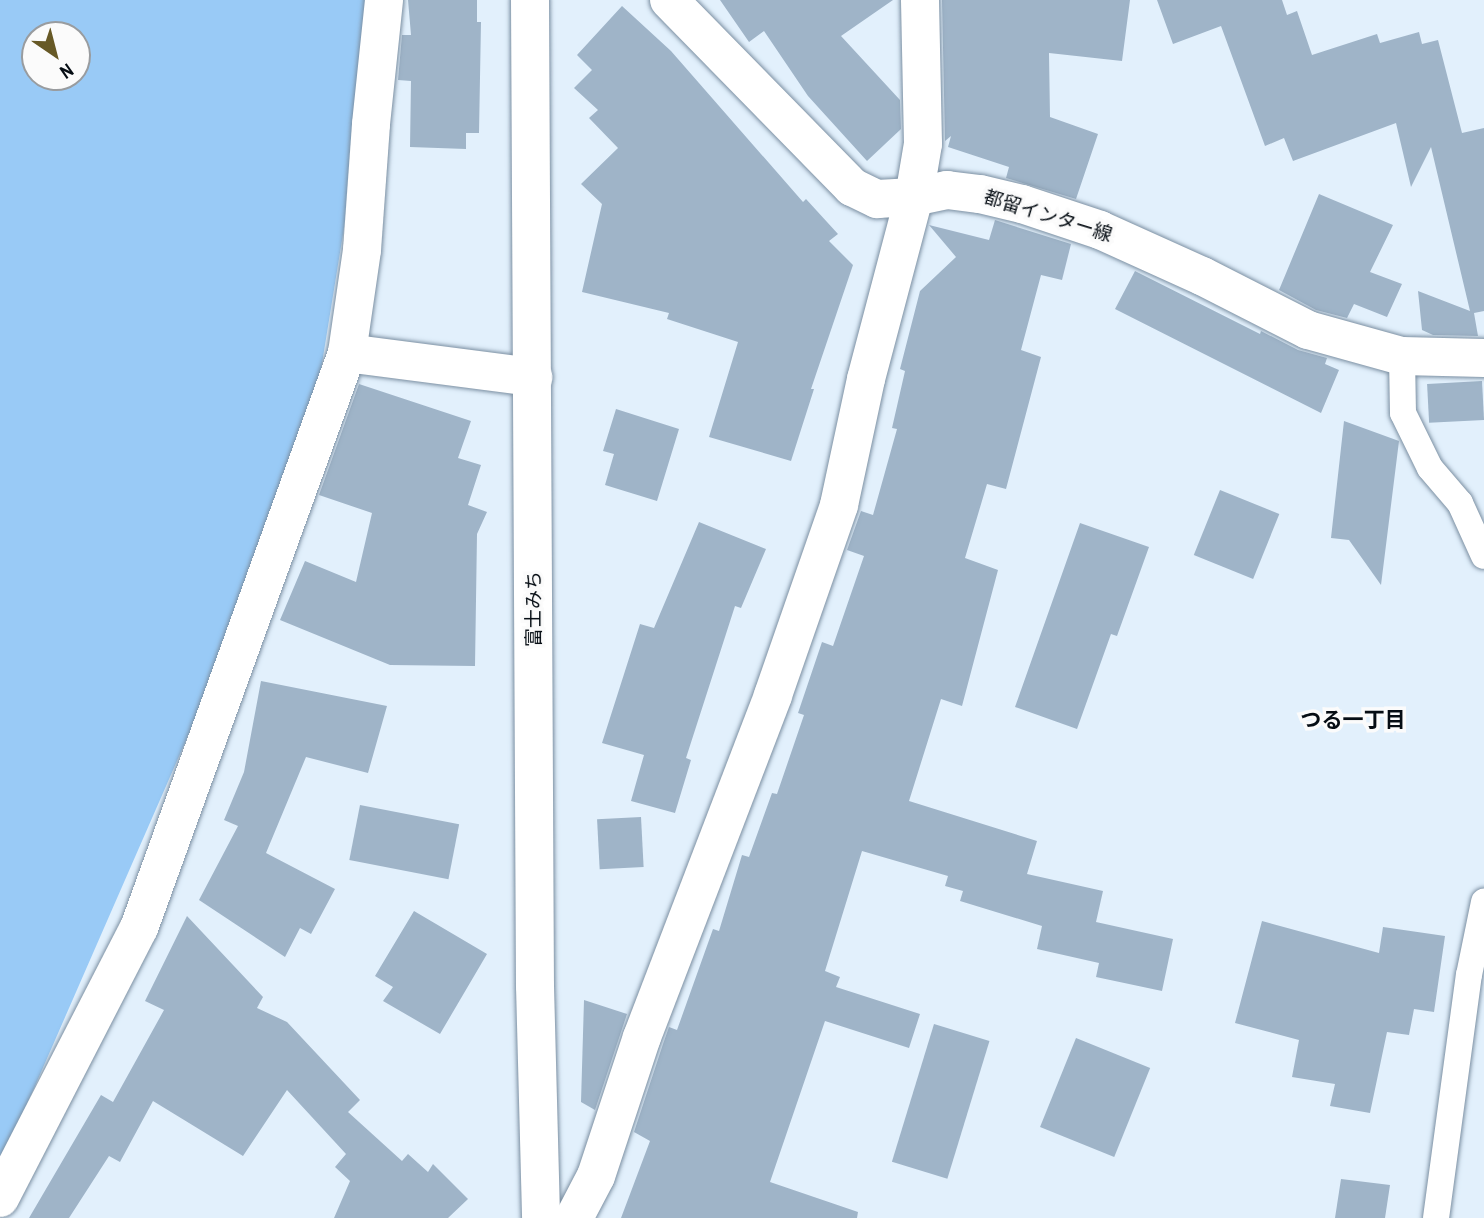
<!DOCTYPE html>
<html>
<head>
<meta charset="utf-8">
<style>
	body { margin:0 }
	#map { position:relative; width:1484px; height:1218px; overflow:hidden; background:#e2f0fc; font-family:"Archivo Narrow","Noto Sans JP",sans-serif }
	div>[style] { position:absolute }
	.green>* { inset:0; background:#99caf6 }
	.building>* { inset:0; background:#9fb4c8; transform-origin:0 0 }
	.roads { filter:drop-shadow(0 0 2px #7b8fa2) drop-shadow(0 0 2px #7b8fa2) }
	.lane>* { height:26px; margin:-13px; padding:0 13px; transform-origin:13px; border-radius:13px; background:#fff }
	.street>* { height:38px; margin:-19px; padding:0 19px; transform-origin:19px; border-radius:19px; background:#fff }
	.secondary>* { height:38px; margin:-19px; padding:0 19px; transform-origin:19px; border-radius:19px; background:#fff }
	.primary>* { height:38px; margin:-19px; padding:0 19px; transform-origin:19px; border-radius:19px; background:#fff }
	.highway>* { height:38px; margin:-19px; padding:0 19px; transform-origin:19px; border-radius:19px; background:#fff }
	span { translate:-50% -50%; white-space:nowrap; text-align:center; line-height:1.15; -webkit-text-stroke:7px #fbfbfb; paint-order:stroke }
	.street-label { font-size:19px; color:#060d14 }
	.neighbourhood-label { font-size:21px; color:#060d14; font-weight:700 }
	.north { position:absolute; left:21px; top:21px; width:70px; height:70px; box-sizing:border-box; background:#fbfbfb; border:2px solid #999c9f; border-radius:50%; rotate:145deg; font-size:19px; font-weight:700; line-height:28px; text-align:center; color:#060d14 }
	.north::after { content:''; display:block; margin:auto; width:24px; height:32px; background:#675926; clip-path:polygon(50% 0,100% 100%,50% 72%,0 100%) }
</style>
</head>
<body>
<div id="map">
	<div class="green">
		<i style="clip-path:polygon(evenodd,0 0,381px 0,305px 468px,0 1166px,0 0,35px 35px,77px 35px,77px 77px,35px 77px,35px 35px)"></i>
	</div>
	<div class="building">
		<i style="clip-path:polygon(408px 0,477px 0,477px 22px,481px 22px,479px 133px,466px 133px,466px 149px,410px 147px,411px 81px,398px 80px,402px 35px,411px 35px)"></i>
		<i style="clip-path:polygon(720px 0,893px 0,841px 36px,900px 100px,901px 129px,867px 161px,808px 96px,764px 31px,749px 42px)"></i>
		<i style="clip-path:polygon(942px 0,1130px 0,1122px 61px,1049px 53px,1050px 117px,1098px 134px,1076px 199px,1006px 178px,1009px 167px,948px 147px,951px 136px,945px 141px)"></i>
		<i style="clip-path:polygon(1157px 0,1282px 0,1287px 15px,1297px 11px,1312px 55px,1377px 34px,1380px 43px,1419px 32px,1422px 44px,1438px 40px,1462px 133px,1484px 128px,1484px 311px,1474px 313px,1478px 336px,1433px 335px,1422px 330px,1418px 291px,1470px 311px,1431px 147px,1411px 187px,1396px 123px,1293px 161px,1284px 138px,1265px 146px,1221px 26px,1173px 44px)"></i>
		<i style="clip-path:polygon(622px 6px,671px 51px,803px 202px,806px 199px,838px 234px,829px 241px,853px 265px,811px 389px,814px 389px,791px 461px,709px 437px,738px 342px,667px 319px,669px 313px,582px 292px,602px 204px,581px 184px,618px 148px,589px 118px,598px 110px,574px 88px,592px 70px,577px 55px)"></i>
		<i style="clip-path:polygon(1319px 194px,1393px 225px,1370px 272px,1402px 284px,1387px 317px,1354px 304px,1347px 318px,1316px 310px,1279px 290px)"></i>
		<i style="clip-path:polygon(995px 220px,1071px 244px,1062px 280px,1041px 275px,1021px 350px,1041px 357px,1006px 489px,987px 484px,965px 558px,998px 570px,962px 706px,941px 699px,909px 801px,1037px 841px,1027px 874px,1103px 891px,1096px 922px,1173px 939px,1162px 991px,1096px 977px,1099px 963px,1037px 949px,1042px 926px,960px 901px,963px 891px,945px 886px,948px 876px,862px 851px,825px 971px,840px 977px,836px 987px,920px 1014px,909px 1048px,825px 1021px,770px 1182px,858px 1212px,857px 1218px,621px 1218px,650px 1141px,634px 1132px,663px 1044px,669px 1027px,677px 1030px,713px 929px,719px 931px,742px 855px,749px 857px,772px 793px,777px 794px,804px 715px,798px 713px,822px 642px,833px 646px,864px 556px,847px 550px,861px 511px,873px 515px,897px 429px,892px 428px,905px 371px,900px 369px,920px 291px,956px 257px,929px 225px,989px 240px)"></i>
		<i style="clip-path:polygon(1135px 271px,1260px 334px,1261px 331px,1298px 350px,1327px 358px,1325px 364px,1339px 370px,1321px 413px,1115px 309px)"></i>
		<i style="left:1482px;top:381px;width:39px;height:55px;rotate:87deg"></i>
		<i style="clip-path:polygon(359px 384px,471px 421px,458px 458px,481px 465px,468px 505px,487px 512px,477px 534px,475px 666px,390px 665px,280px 620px,305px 561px,356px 582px,372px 513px,319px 495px)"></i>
		<i style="clip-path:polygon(616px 409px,679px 429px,657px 501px,605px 485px,614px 454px,603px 451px)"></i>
		<i style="clip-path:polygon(1344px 421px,1399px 441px,1381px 585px,1349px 540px,1331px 538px)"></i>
		<i style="left:1220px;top:490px;width:64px;height:70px;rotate:22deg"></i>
		<i style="clip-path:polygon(699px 522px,766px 549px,741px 608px,735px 606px,686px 758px,691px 760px,675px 813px,631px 801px,644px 755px,602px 743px,640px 624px,654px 628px)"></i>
		<i style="clip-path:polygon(1080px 523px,1149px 547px,1117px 636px,1111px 634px,1077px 729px,1015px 707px)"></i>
		<i style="clip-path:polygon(261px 681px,387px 706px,368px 773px,306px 757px,266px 853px,335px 889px,311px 934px,300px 928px,285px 957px,199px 900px,238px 826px,224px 820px,244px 772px)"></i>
		<i style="left:360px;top:805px;width:101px;height:56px;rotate:11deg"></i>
		<i style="left:641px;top:817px;width:50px;height:44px;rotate:87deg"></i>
		<i style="clip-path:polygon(414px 911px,487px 954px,440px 1034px,383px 1001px,393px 987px,375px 976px)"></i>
		<i style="clip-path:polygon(187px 916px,263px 997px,257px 1008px,287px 1022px,360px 1100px,348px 1112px,402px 1161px,408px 1154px,428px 1172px,433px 1164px,468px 1199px,448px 1218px,334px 1218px,350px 1181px,335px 1167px,346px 1154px,287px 1090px,243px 1156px,153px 1101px,120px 1162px,109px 1156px,69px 1218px,29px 1218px,101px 1095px,113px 1102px,164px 1010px,145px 1001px)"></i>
		<i style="clip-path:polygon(1262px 921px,1379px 953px,1383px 927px,1445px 936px,1434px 1012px,1414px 1009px,1409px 1035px,1387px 1032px,1370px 1113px,1330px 1106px,1335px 1084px,1292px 1077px,1299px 1040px,1235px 1023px)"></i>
		<i style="clip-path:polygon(584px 1000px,627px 1014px,595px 1110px,581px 1102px)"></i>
		<i style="left:934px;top:1024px;width:58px;height:144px;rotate:17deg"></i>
		<i style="left:1076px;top:1038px;width:80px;height:96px;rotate:22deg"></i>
		<i style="clip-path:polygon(1341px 1179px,1390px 1185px,1385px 1218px,1335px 1218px)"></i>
	</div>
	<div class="roads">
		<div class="lane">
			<i style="left:1402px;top:356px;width:57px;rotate:89deg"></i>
			<i style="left:1403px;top:413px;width:61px;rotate:63.9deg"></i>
			<i style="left:1430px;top:468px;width:46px;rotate:49.4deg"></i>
			<i style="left:1460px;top:503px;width:58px;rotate:65.6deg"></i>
			<i style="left:1436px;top:1218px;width:245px;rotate:-82.3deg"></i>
			<i style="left:1469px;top:975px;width:75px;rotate:-78.4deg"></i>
		</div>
		<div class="street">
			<i style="left:0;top:1198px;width:304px;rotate:-62.8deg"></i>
			<i style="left:139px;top:928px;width:611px;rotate:-70.11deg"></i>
			<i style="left:347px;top:353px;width:104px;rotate:-81.7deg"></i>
			<i style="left:362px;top:250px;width:126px;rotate:-85.9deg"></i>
			<i style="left:371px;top:124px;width:125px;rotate:-84deg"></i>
			<i style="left:574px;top:1218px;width:47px;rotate:-62.4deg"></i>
			<i style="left:596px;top:1176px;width:146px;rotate:-71.7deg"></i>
			<i style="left:642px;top:1037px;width:366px;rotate:-69deg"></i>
			<i style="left:773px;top:695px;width:201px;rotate:-70.8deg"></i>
			<i style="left:839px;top:505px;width:129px;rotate:-77.9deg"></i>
			<i style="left:866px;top:379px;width:188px;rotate:-75.2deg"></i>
			<i style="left:914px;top:197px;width:54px;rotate:-80.4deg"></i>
			<i style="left:923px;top:144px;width:144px;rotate:-91.2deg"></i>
		</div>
		<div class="secondary">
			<i style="left:347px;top:353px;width:188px;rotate:7.4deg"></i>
		</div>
		<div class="primary">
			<i style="left:669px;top:0;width:262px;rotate:45.6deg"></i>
			<i style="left:852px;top:187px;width:28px;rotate:26deg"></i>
			<i style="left:877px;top:199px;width:37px;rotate:-3deg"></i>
			<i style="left:914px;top:197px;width:34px;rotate:-12deg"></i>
			<i style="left:947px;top:190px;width:33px;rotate:7deg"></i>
			<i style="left:980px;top:194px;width:43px;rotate:13.4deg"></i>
			<i style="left:1022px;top:204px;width:82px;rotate:18.4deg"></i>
			<i style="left:1100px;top:230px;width:112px;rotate:24.3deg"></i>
			<i style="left:1202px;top:276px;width:119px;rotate:27deg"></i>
			<i style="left:1308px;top:330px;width:98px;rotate:15.5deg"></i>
			<i style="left:1402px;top:356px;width:82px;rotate:1.4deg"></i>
		</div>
		<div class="highway">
			<i style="left:530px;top:0;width:986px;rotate:89.71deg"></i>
			<i style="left:535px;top:986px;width:232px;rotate:88.5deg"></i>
		</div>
	</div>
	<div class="street-label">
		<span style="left:1048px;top:216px;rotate:17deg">都留インター線</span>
		<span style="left:534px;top:609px;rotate:-90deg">富士みち</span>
	</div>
	<div class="neighbourhood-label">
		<span style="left:1353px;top:720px">つる一丁目</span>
	</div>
	<div class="north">N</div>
</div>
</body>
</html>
